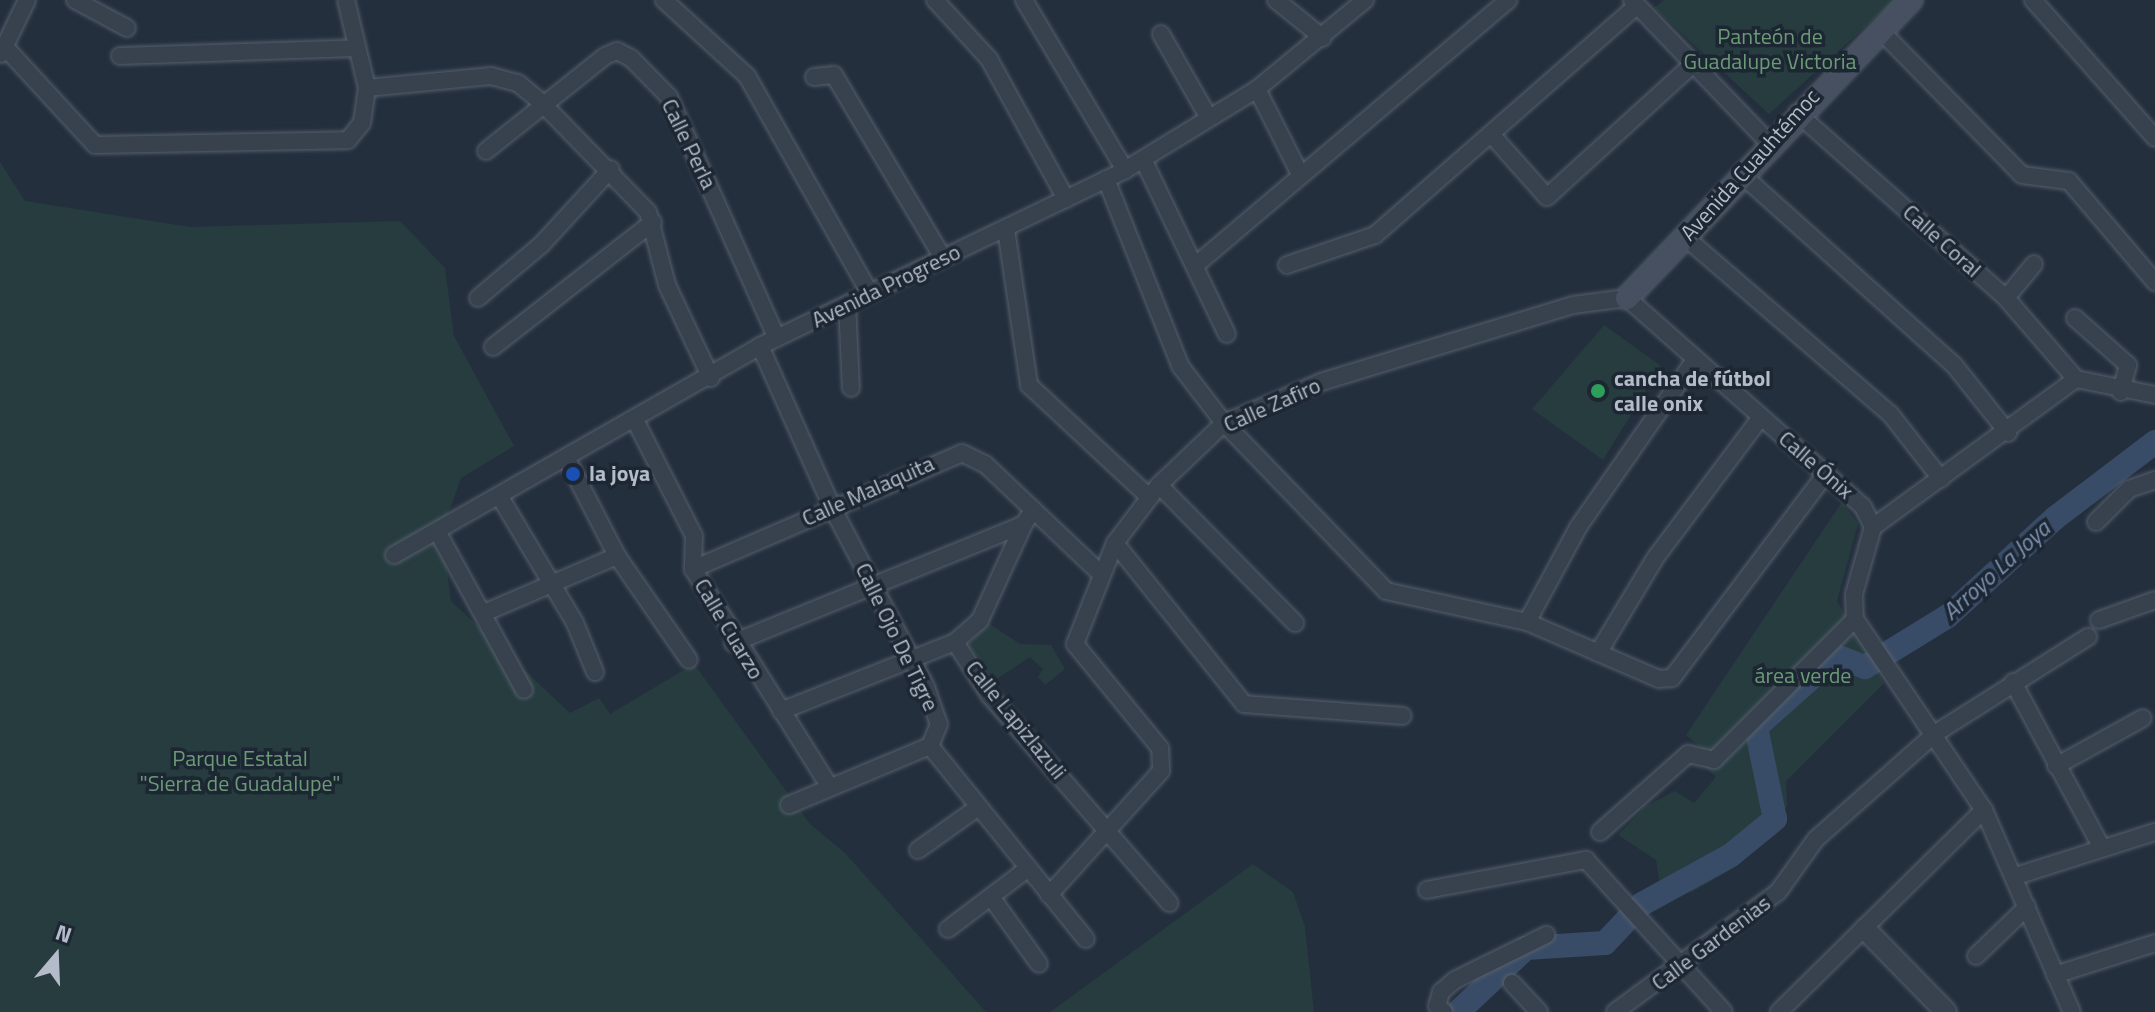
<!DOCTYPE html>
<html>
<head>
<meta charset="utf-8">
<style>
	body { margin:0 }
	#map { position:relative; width:2155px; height:1012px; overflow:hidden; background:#242f3e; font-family:"Titillium Web",sans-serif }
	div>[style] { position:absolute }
	.green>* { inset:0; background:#263c3f }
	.river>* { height:24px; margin:-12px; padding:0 12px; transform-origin:12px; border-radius:12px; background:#394c67 }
	.roads { filter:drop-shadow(0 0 2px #565f6c) drop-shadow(0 0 2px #565f6c) }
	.minor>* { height:16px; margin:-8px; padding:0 8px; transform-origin:8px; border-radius:8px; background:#38414e }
	.tertiary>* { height:20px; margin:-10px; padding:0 10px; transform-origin:10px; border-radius:10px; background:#38414e }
	.secondary>* { height:22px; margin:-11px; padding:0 11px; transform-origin:11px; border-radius:11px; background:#465061 }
	.dots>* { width:22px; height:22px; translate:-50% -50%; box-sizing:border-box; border:4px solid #1d2633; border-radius:50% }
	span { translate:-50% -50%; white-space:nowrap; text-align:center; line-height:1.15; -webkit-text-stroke:7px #1d2633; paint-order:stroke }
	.park-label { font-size:22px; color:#6b9a76 }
	.street-label { font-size:22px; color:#b4bcc9 }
	.poi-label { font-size:22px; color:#b4bcc9; font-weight:700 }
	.left { translate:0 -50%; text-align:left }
	.water-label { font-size:24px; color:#7c92b1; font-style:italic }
	.north { position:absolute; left:16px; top:916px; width:80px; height:80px; -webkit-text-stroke:6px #1d2633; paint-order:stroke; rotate:19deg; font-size:22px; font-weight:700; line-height:32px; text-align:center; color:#b4bcc9 }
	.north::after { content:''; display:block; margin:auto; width:28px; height:36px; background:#b4bcc9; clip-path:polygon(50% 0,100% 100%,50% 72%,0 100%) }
</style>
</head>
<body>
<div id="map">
	<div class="green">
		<i style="clip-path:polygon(1664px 0,1895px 0,1769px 114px,1654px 8px)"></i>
		<i style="clip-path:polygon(0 162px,25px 201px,190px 227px,400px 221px,445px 268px,454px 336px,514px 446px,461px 478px,442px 532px,451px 601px,570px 713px,599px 698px,610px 714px,694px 664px,810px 824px,845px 853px,986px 1012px,0 1012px)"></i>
		<i style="clip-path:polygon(1604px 325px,1661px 366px,1603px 460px,1532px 409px)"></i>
		<i style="clip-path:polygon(1842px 502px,1858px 524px,1837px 601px,1884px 683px,1786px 781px,1787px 806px,1737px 866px,1692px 892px,1662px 898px,1656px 860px,1618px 835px,1646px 806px,1675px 791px,1694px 803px,1716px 777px,1696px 758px,1704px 750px,1686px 735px)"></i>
		<i style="clip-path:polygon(988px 623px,1020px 644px,1051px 645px,1065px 669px,1045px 685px,1038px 677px,1043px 669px,1030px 657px,995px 680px,968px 645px)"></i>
		<i style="clip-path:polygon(1253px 864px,1293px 892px,1305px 927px,1314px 1012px,1050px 1012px)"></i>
	</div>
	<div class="river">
		<i style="left:1458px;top:1012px;width:93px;rotate:-43.3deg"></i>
		<i style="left:1526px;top:948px;width:79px;rotate:-3.6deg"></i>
		<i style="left:1605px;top:943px;width:54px;rotate:-46.5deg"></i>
		<i style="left:1642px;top:904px;width:102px;rotate:-28.8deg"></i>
		<i style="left:1731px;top:855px;width:57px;rotate:-39.3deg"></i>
		<i style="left:1775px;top:819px;width:94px;rotate:-101.7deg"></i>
		<i style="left:1756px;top:727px;width:107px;rotate:-41.6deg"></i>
		<i style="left:1836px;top:656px;width:31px;rotate:21deg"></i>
		<i style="left:1865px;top:667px;width:97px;rotate:-31.6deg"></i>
		<i style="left:1948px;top:616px;width:145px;rotate:-42.5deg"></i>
		<i style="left:2055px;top:518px;width:126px;rotate:-37.2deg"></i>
	</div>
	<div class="roads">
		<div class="minor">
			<i style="left:75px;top:0;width:59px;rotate:28.3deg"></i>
			<i style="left:664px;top:0;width:113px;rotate:42.5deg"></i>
			<i style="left:747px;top:76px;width:249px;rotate:60.5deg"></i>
			<i style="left:935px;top:0;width:80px;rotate:47.5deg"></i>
			<i style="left:989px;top:59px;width:160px;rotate:61.2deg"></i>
			<i style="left:1024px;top:0;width:198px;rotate:59.3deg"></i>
			<i style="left:1276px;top:0;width:60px;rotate:39deg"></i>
			<i style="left:1632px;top:0;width:199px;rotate:46.2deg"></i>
			<i style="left:2033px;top:0;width:184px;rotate:48.5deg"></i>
			<i style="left:1879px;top:29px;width:204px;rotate:45.6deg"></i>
			<i style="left:2022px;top:175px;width:47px;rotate:7.3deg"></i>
			<i style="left:2069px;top:181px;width:133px;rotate:49.6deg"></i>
			<i style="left:1161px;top:34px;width:97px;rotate:60.3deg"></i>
			<i style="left:4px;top:46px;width:134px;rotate:47.4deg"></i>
			<i style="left:95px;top:145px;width:253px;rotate:-1.1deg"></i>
			<i style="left:348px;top:140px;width:22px;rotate:-51deg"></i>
			<i style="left:362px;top:123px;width:35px;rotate:-82deg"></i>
			<i style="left:367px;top:88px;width:90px;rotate:-103.4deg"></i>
			<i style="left:1px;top:54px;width:60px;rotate:-64.3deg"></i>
			<i style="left:120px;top:56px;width:237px;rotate:-1.9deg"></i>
			<i style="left:814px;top:77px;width:20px;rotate:-6deg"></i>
			<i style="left:834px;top:75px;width:213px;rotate:59.2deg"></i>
			<i style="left:367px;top:88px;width:125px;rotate:-5.5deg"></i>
			<i style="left:491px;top:76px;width:28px;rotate:15deg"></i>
			<i style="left:518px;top:83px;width:31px;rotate:40deg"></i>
			<i style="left:542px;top:103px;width:152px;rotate:45.8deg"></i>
			<i style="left:648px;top:212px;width:75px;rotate:75.4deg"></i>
			<i style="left:667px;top:285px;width:103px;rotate:64.7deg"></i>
			<i style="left:1257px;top:89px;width:97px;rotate:63.2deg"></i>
			<i style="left:1797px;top:113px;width:279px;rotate:41.5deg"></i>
			<i style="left:2006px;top:298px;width:107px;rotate:49.2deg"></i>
			<i style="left:1491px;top:134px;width:84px;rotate:48.4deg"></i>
			<i style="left:1547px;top:197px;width:197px;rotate:-42.3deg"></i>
			<i style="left:486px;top:151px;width:152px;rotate:-38.6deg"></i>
			<i style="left:605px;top:56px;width:13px;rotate:-23deg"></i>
			<i style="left:617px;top:51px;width:16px;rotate:27deg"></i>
			<i style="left:631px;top:58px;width:54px;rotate:45.7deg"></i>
			<i style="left:669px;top:97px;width:264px;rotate:65.9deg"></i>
			<i style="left:1143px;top:159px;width:194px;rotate:64.4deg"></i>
			<i style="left:1741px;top:174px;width:286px;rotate:41.9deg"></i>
			<i style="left:1954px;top:365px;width:87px;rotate:51.5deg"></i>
			<i style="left:1106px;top:179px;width:202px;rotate:68.3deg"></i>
			<i style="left:1181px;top:367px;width:71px;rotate:52.5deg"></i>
			<i style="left:1224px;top:423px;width:233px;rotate:46deg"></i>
			<i style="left:1386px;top:591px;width:144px;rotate:12.4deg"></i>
			<i style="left:1527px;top:622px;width:144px;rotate:23.4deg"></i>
			<i style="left:1659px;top:679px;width:13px;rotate:-4deg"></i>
			<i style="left:1672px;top:678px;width:256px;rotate:-53deg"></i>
			<i style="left:1006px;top:229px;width:158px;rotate:81.6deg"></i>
			<i style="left:1029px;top:385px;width:163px;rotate:43deg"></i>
			<i style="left:1685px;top:237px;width:272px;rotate:40.8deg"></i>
			<i style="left:1891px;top:415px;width:81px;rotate:52deg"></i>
			<i style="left:1197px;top:264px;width:408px;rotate:-40.3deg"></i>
			<i style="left:1287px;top:265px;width:93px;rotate:-18.8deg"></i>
			<i style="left:1375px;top:235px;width:348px;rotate:-41.2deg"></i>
			<i style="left:478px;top:298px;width:82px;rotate:-40.1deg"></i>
			<i style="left:541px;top:245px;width:103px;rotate:-47.4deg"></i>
			<i style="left:2006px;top:298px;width:44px;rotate:-50.5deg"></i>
			<i style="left:847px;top:304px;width:84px;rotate:87.3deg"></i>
			<i style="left:2075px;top:318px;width:71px;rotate:41.6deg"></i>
			<i style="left:2128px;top:365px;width:28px;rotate:105deg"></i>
			<i style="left:760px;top:346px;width:176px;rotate:65.9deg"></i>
			<i style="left:832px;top:507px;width:203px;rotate:62.4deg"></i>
			<i style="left:926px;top:687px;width:39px;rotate:71deg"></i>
			<i style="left:939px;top:724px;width:24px;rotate:112deg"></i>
			<i style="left:493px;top:347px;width:203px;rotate:-38deg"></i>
			<i style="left:636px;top:422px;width:128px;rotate:63deg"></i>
			<i style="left:694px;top:536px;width:33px;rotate:92deg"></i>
			<i style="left:693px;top:569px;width:252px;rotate:57.9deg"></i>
			<i style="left:567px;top:459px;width:109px;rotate:62.7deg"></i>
			<i style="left:617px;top:556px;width:126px;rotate:55.3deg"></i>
			<i style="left:1159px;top:485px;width:194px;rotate:45.4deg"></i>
			<i style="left:500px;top:497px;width:147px;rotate:59.2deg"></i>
			<i style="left:575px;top:623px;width:53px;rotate:67.8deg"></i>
			<i style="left:2096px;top:522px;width:47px;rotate:-45deg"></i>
			<i style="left:2129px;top:489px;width:28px;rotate:-19deg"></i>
			<i style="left:1873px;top:527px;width:251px;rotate:-36.1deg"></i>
			<i style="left:2076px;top:379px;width:81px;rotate:11.4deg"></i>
			<i style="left:437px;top:531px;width:181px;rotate:61.3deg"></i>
			<i style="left:1115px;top:543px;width:206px;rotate:51.3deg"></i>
			<i style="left:1244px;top:704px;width:159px;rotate:4.3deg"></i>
			<i style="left:394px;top:555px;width:421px;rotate:-29.7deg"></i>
			<i style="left:760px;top:346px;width:405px;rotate:-25.7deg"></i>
			<i style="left:1125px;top:170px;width:155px;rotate:-31.5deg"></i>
			<i style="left:1257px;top:89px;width:140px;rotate:-39.5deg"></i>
			<i style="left:693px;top:569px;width:293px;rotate:-23.3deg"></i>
			<i style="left:962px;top:453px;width:25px;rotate:26deg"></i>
			<i style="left:985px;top:464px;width:160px;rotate:43.5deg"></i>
			<i style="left:484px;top:613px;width:145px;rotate:-23.2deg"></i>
			<i style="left:2099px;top:620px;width:59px;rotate:-19.7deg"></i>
			<i style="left:1527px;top:622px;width:109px;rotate:-61.6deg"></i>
			<i style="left:1579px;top:526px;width:203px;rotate:-55.1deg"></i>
			<i style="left:955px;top:642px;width:64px;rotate:57.1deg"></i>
			<i style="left:990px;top:696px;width:274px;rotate:49.1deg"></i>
			<i style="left:733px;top:643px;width:314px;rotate:-22.2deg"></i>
			<i style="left:1024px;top:524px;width:17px;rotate:-57deg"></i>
			<i style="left:1598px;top:653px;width:112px;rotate:-58.9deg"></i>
			<i style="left:1656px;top:557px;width:175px;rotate:-53.1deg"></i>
			<i style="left:2013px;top:682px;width:188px;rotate:61.8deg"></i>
			<i style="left:781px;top:711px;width:187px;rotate:-21.6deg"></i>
			<i style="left:955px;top:642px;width:33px;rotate:-41deg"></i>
			<i style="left:980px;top:620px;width:106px;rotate:-65.4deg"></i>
			<i style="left:930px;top:746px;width:248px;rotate:51.1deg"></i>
			<i style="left:2056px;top:766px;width:99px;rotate:-28.9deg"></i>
			<i style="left:789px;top:805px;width:153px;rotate:-22.7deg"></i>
			<i style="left:1600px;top:832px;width:118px;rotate:-41.6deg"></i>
			<i style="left:1688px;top:754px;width:27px;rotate:13deg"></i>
			<i style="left:1714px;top:760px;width:199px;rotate:-45deg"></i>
			<i style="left:918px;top:850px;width:72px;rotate:-35.4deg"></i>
			<i style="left:2016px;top:876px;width:146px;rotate:-17.6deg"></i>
			<i style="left:1427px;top:890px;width:162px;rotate:-10.7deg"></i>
			<i style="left:1586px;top:860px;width:205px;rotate:47.8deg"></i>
			<i style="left:1049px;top:895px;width:167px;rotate:-47.9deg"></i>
			<i style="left:1161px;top:771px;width:23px;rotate:-92deg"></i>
			<i style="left:1160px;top:748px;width:134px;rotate:-129.3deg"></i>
			<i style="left:1075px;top:644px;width:109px;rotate:-68.4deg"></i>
			<i style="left:1115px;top:543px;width:73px;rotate:-52.8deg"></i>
			<i style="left:1159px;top:485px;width:90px;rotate:-43.6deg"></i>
			<i style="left:1224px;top:423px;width:105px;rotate:-22.9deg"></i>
			<i style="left:1321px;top:382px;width:264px;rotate:-17deg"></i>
			<i style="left:1573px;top:305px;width:54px;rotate:-7.4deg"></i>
			<i style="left:1627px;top:298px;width:315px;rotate:41.5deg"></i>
			<i style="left:1863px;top:507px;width:22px;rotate:63deg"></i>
			<i style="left:1873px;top:527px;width:70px;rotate:105.8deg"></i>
			<i style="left:1854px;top:594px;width:25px;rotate:88deg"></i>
			<i style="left:1855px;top:619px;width:230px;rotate:56deg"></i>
			<i style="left:1984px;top:810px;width:220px;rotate:66.5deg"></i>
			<i style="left:991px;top:897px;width:82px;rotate:54.4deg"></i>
			<i style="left:948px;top:929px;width:99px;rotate:-37.2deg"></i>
			<i style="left:1976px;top:956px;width:71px;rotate:-43.9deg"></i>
			<i style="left:2055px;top:975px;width:105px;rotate:-17.7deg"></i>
			<i style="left:1512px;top:983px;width:40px;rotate:47deg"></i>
			<i style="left:1444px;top:1012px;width:9px;rotate:-139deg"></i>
			<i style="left:1437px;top:1006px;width:15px;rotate:-74deg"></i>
			<i style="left:1441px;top:992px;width:18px;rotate:-41deg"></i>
			<i style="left:1455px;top:980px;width:102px;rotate:-26.3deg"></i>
			<i style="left:1615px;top:1012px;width:202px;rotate:-36.4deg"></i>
			<i style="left:1778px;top:892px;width:65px;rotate:-54.4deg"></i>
			<i style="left:1816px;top:839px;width:160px;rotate:-41.5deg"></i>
			<i style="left:1936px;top:733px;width:180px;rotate:-32.3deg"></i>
			<i style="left:1779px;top:1012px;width:288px;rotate:-44.6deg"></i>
		</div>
		<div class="tertiary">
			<i style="left:1865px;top:929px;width:116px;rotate:45.7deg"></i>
		</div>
		<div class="secondary">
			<i style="left:1627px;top:298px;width:412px;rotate:-46.4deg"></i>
		</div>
	</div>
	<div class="dots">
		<i style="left:1598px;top:391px;background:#2e9e5b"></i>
		<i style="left:573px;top:474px;background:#1a4fb4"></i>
	</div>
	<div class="park-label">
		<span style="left:1770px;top:49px">Panteón de<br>Guadalupe Victoria</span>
		<span style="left:1803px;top:676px">área verde</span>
		<span style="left:240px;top:771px">Parque Estatal<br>"Sierra de Guadalupe"</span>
	</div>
	<div class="street-label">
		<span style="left:689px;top:144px;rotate:64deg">Calle Perla</span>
		<span style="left:1750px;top:165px;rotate:-48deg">Avenida Cuauhtémoc</span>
		<span style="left:1942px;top:241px;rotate:42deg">Calle Coral</span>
		<span style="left:886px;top:286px;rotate:-26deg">Avenida Progreso</span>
		<span style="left:1272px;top:405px;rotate:-24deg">Calle Zafiro</span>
		<span style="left:1816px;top:465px;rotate:41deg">Calle Ónix</span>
		<span style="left:868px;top:491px;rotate:-24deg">Calle Malaquita</span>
		<span style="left:729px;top:629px;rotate:59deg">Calle Cuarzo</span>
		<span style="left:897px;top:637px;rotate:64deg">Calle Ojo De Tigre</span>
		<span style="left:1016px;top:720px;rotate:51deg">Calle Lapizlazuli</span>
		<span style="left:1711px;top:943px;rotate:-37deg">Calle Gardenias</span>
	</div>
	<div class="poi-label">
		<span class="left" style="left:1614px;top:391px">cancha de fútbol<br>calle onix</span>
		<span class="left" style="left:589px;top:474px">la joya</span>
	</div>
	<div class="water-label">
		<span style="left:1996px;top:570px;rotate:-42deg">Arroyo La Joya</span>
	</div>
	<div class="north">N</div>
</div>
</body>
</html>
